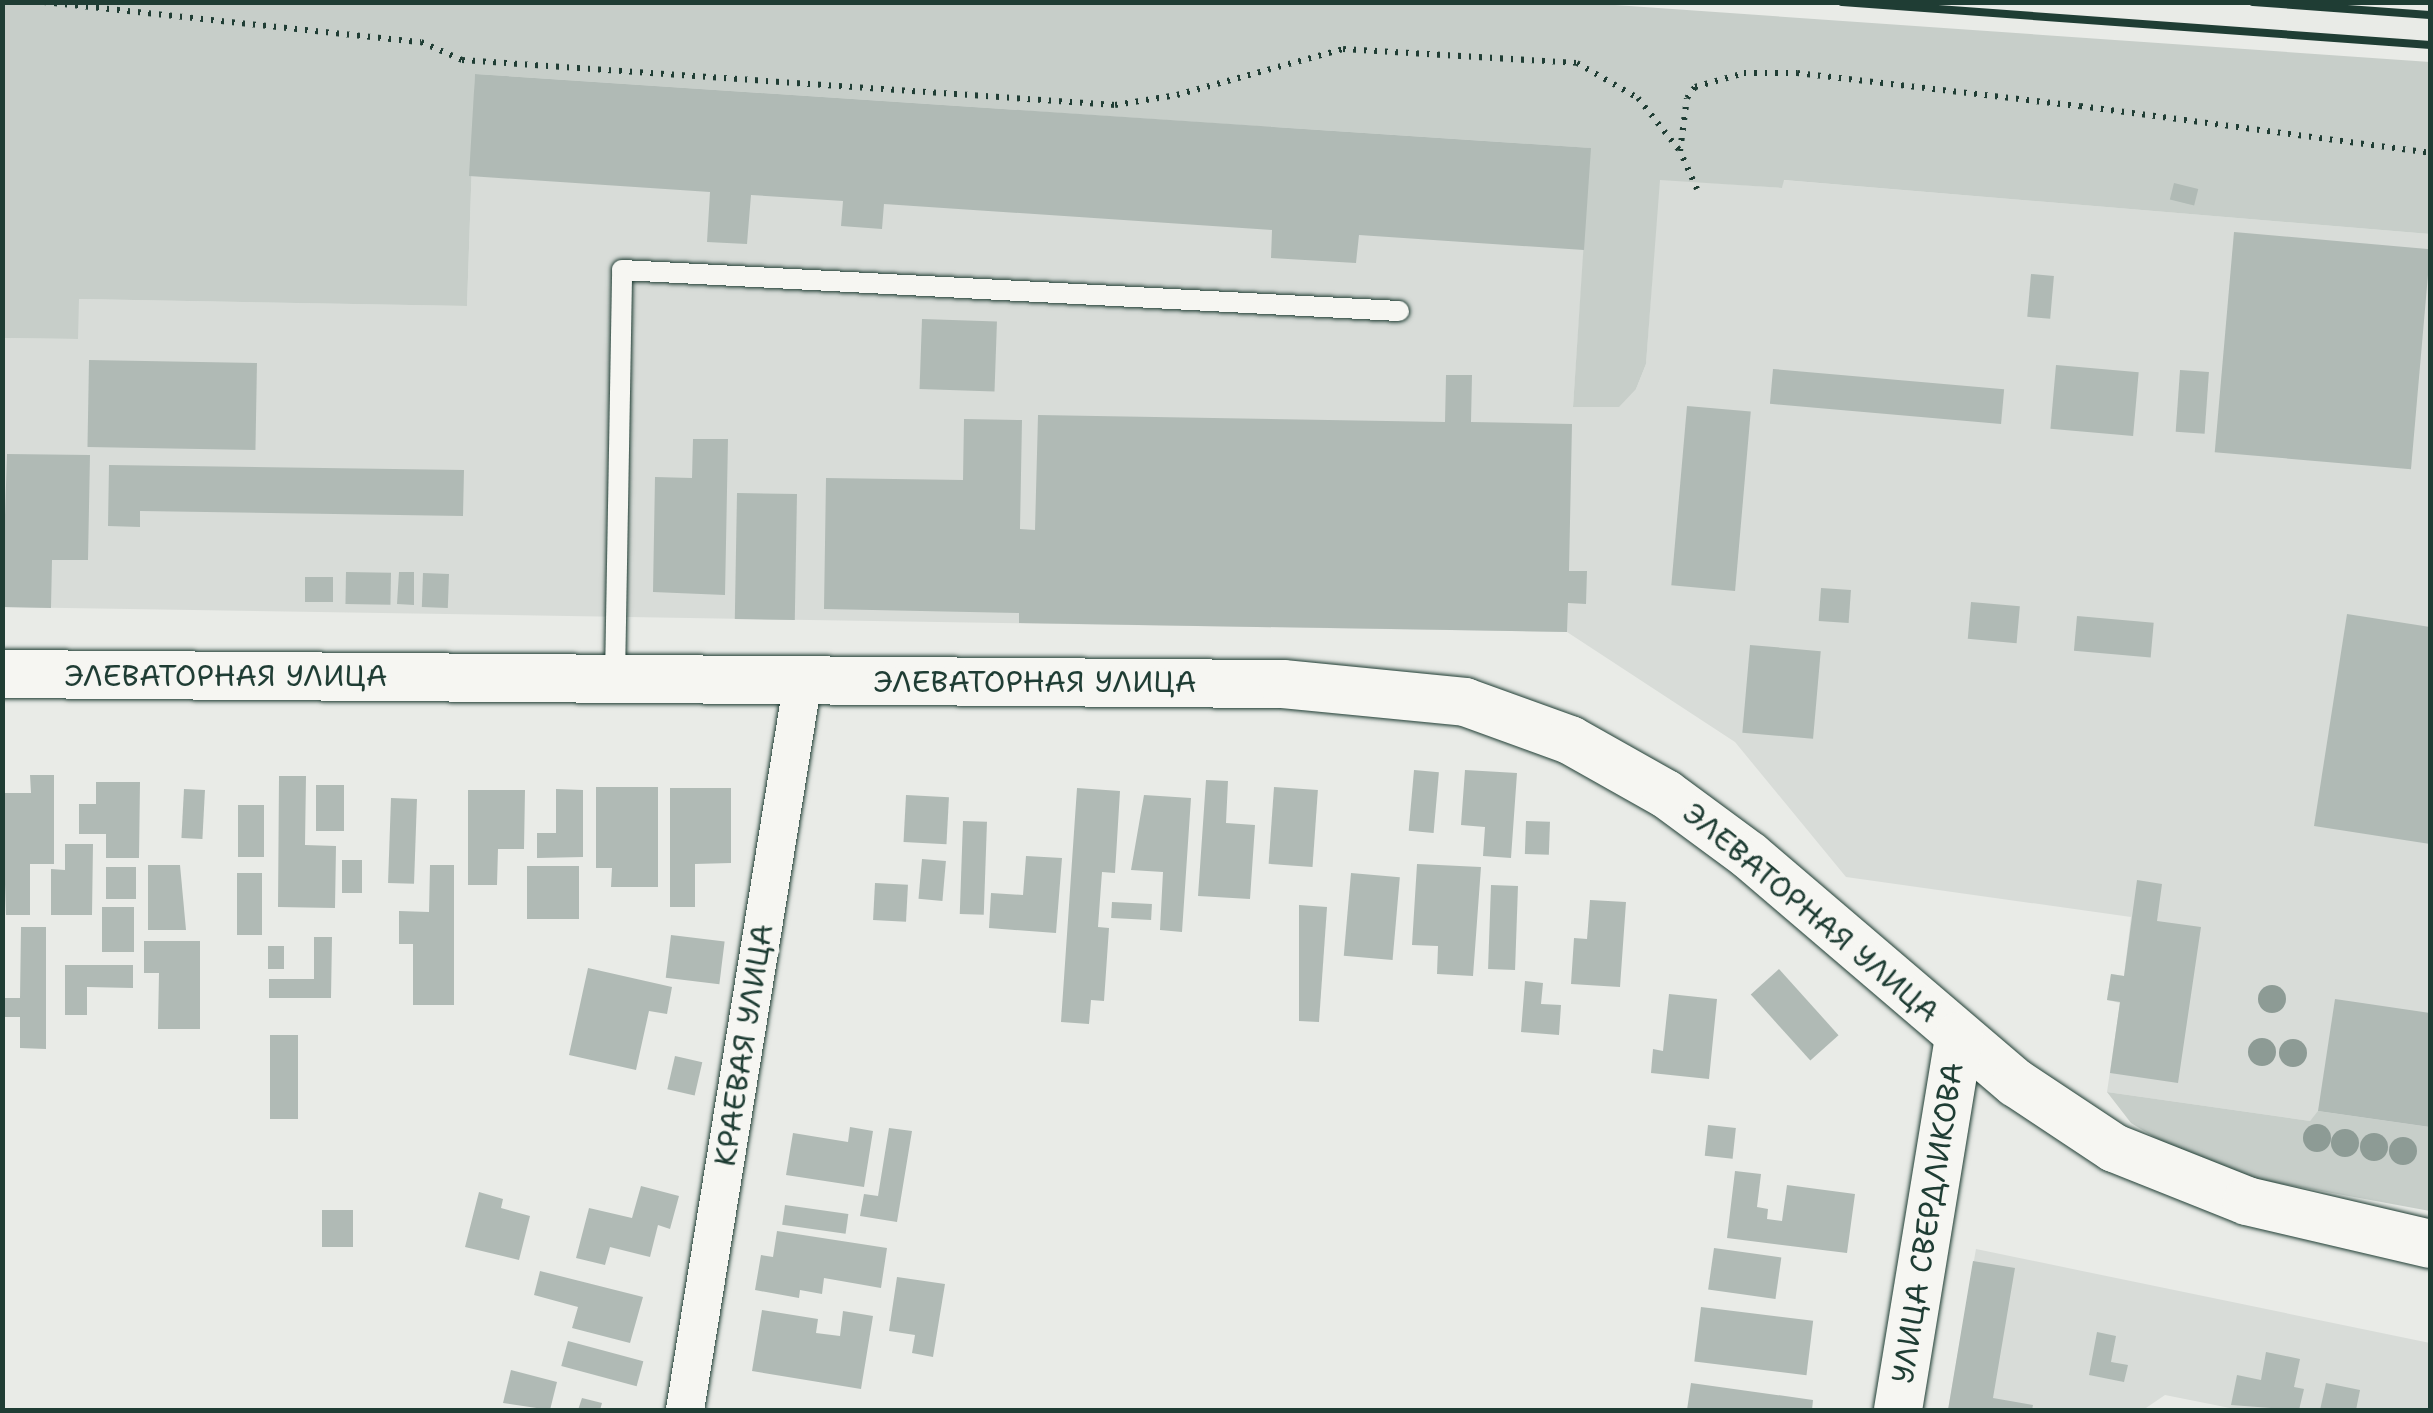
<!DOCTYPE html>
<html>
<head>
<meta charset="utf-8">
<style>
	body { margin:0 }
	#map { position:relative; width:2433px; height:1413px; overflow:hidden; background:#e9ebe7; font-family:"Shantell Sans",sans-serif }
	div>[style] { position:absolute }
	.built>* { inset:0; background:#d8dcd8 }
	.green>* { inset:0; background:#c7cec9 }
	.building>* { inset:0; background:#b0bab5; transform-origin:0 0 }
	.path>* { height:6px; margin-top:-3px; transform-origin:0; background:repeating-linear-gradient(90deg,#1f3d34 0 2.5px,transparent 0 10.5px) }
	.roads { filter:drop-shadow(0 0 2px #1f3d34) drop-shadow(0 0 2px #1f3d34) }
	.service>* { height:20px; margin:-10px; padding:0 10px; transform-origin:10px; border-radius:10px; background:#f6f6f2 }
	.minor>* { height:38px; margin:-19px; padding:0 19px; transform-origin:19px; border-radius:19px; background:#f6f6f2 }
	.tertiary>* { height:48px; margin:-24px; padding:0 24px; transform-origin:24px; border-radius:24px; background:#f6f6f2 }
	.rail>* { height:8px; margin:-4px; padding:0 4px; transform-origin:4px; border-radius:4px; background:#1f3d34 }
	.trees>* { width:28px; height:28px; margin:-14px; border-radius:50%; background:#8d9b95 }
	span { translate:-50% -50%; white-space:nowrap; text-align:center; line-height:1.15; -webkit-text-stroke:10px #f6f6f2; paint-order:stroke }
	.street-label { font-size:30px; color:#1f3d34 }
	.frame { position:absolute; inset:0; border:5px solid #1f3d34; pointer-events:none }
</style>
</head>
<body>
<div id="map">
	<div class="built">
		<i style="clip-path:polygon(475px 74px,1591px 148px,1573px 407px,1636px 389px,1646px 364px,1659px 179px,1782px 188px,1783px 180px,2430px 234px,2430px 1127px,2319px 1111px,2310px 1121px,2107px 1092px,2120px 1003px,2107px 1000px,2111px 974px,2124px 976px,2131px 917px,1846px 877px,1735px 742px,1567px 632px,3px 607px,3px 338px,77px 339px,78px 299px,467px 306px)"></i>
		<i style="clip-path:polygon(1976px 1249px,2430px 1343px,2430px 1410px,2240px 1410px,2165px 1395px,2143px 1410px,1948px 1410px)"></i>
	</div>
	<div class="green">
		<i style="clip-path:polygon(1572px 2px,2430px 62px,2430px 234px,1784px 180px,1782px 188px,1660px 180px,1646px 364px,1636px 389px,1619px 407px,1573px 407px,1590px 148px,475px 74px,467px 306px,79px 299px,78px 339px,3px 338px,3px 3px)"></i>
		<i style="clip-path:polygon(2107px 1092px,2310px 1121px,2318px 1111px,2430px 1127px,2430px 1211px,2250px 1178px,2177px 1151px,2131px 1123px)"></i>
	</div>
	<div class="building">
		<i style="clip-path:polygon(475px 74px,1591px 148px,1584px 250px,1359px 235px,1356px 263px,1271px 258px,1272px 230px,884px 204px,882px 229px,841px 226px,843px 201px,751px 195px,747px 244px,707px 242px,710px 192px,469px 176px)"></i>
		<i style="left:2174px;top:183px;width:25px;height:17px;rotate:14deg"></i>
		<i style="left:2234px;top:232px;width:197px;height:221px;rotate:5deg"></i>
		<i style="left:2031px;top:274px;width:23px;height:43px;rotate:5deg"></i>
		<i style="left:922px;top:319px;width:75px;height:70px;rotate:2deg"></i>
		<i style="left:89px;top:360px;width:168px;height:87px;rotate:1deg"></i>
		<i style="left:2056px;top:365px;width:83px;height:64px;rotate:5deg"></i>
		<i style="left:1773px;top:369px;width:232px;height:35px;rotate:5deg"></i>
		<i style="left:2180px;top:370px;width:29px;height:62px;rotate:4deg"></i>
		<i style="clip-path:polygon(1446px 375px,1472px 375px,1471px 422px,1572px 424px,1569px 571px,1587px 571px,1586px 604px,1568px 603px,1567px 632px,1019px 623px,1019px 613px,824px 609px,826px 478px,963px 480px,964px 419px,1022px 420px,1020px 529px,1035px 530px,1038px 415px,1445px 422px)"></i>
		<i style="left:1687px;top:406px;width:64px;height:180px;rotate:5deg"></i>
		<i style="clip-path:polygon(693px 439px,728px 439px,725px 595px,653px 592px,655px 477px,692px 478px)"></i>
		<i style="clip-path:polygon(7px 454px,90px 455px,88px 560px,52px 560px,51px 608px,2px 607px)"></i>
		<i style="clip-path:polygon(109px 465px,464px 470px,463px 516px,140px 511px,140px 527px,108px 526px)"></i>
		<i style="left:737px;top:493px;width:60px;height:126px;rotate:1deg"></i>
		<i style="left:346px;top:572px;width:45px;height:32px;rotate:1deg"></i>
		<i style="clip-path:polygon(399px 572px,414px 572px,414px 605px,397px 604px)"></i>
		<i style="left:423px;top:573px;width:26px;height:34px;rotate:2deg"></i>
		<i style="left:305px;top:577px;width:28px;height:25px"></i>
		<i style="left:1821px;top:588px;width:30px;height:33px;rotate:4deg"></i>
		<i style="left:1971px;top:602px;width:49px;height:37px;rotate:5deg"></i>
		<i style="clip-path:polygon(2347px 614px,2430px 627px,2430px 844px,2314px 826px)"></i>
		<i style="left:2077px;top:616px;width:77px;height:35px;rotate:5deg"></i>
		<i style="left:1750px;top:645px;width:71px;height:88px;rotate:5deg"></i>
		<i style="left:1414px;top:770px;width:25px;height:61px;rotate:5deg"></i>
		<i style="clip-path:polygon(1465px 770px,1517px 773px,1511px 858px,1483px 856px,1485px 827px,1461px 825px)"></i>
		<i style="clip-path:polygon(30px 775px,54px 775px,54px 864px,30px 864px,30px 915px,6px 915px,2px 793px,31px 793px)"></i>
		<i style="clip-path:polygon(279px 776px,306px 776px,305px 845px,336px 846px,335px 908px,278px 907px)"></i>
		<i style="clip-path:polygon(1206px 780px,1228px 781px,1226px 823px,1255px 825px,1250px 899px,1198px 896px)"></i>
		<i style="clip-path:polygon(96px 782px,140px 782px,139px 858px,106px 858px,106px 834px,79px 834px,79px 804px,96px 804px)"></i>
		<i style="left:316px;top:785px;width:28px;height:46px"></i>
		<i style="clip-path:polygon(596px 787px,658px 787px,658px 887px,611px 887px,612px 868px,596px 868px)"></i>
		<i style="left:1274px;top:787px;width:44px;height:77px;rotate:4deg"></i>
		<i style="clip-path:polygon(670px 788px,731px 788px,731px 863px,695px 864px,695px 907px,670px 907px)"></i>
		<i style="clip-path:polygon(1077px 788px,1120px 791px,1115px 873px,1102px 872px,1098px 927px,1109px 928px,1104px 1001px,1091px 1000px,1089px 1024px,1061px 1022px)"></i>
		<i style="left:184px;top:789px;width:21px;height:49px;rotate:3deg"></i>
		<i style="clip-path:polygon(556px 789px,583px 790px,583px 857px,537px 858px,537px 833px,556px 833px)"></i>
		<i style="clip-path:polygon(468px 790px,525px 790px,524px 849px,498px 849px,497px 885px,468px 885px)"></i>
		<i style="left:906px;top:795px;width:43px;height:47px;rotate:3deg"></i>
		<i style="clip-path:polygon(1144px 795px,1191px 798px,1182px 932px,1160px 930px,1163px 872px,1131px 870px)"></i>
		<i style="left:391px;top:798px;width:26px;height:85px;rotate:2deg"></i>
		<i style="left:238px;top:805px;width:26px;height:52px"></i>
		<i style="left:963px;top:821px;width:24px;height:93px;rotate:2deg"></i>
		<i style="left:1526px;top:821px;width:24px;height:33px;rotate:2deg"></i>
		<i style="clip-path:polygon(65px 844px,93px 844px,92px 915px,51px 915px,51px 869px,65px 870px)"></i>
		<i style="clip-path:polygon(1026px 856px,1062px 858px,1056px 933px,989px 928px,991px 893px,1023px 895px)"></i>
		<i style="left:922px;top:859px;width:24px;height:40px;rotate:5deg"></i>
		<i style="left:342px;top:860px;width:20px;height:33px"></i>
		<i style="clip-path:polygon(1417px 864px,1481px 867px,1473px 976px,1437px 974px,1438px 946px,1412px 945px)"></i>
		<i style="clip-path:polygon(148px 865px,180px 865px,186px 930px,148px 930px)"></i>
		<i style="clip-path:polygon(430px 865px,454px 865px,454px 1005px,413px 1005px,413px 944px,399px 944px,399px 911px,429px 912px)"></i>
		<i style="left:527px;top:866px;width:52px;height:53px"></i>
		<i style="left:106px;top:867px;width:30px;height:32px"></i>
		<i style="left:237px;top:873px;width:25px;height:62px"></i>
		<i style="left:1351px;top:873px;width:49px;height:83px;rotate:5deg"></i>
		<i style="clip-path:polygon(2137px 880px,2162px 884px,2157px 921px,2201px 927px,2178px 1083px,2110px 1073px,2120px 1002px,2107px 1000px,2111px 974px,2124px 976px)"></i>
		<i style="left:875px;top:883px;width:33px;height:37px;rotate:3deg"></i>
		<i style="left:1491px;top:885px;width:27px;height:84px;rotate:2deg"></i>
		<i style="clip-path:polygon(1590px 900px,1626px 902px,1620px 987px,1571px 984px,1574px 938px,1587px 939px)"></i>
		<i style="left:1112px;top:902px;width:40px;height:16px;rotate:3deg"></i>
		<i style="clip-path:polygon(1299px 905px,1327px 907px,1319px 1022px,1299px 1021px)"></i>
		<i style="left:102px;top:907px;width:32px;height:45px"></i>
		<i style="clip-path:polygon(21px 927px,46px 927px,46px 1049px,20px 1048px,20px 1017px,2px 1017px,2px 998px,20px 998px)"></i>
		<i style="left:671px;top:935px;width:54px;height:43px;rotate:7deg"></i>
		<i style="clip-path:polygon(314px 937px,332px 937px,331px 998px,269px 998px,269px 979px,314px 979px)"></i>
		<i style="clip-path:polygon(144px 941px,200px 941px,200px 1029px,158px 1029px,159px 973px,144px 973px)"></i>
		<i style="left:284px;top:946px;width:23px;height:16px;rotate:90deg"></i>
		<i style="clip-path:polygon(65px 965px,133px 965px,133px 988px,87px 987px,87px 1015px,65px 1015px)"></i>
		<i style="clip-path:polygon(588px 968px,672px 987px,667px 1014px,649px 1011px,636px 1070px,569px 1055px)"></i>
		<i style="left:1779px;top:969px;width:89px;height:38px;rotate:48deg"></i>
		<i style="clip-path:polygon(1525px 981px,1543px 983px,1541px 1004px,1561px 1005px,1559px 1035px,1521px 1032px)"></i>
		<i style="clip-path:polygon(1669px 994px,1717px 999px,1709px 1079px,1651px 1073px,1653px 1049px,1663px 1051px)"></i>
		<i style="clip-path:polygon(2335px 999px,2430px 1013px,2430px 1127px,2318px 1111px)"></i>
		<i style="left:270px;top:1035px;width:28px;height:84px"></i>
		<i style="left:675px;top:1056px;width:28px;height:34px;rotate:13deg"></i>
		<i style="left:1708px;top:1125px;width:28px;height:31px;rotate:6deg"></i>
		<i style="clip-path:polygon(850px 1127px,873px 1131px,864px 1187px,786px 1175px,793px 1133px,848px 1142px)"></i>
		<i style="clip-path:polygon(889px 1128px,912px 1131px,897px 1222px,860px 1216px,864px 1194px,878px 1196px)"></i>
		<i style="clip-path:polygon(1735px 1171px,1761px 1174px,1757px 1207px,1768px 1209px,1767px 1219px,1782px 1221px,1787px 1185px,1855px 1194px,1847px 1253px,1727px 1238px)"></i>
		<i style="clip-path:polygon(641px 1186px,679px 1196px,670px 1229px,658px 1225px,650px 1257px,610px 1247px,605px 1265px,576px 1258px,589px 1208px,632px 1218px)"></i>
		<i style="clip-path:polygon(479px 1192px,503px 1199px,501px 1208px,530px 1216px,519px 1260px,465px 1247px)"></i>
		<i style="left:785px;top:1205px;width:64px;height:20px;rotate:8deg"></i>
		<i style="left:353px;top:1210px;width:37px;height:31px;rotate:90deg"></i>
		<i style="clip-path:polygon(777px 1231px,887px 1248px,881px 1288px,824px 1278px,822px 1294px,800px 1290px,799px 1298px,755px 1290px,761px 1255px,773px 1257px)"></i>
		<i style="left:1714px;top:1248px;width:68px;height:42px;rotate:8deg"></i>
		<i style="clip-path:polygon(1973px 1261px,2015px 1268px,1993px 1398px,2033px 1405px,2032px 1410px,1948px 1410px)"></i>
		<i style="clip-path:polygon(540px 1271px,643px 1297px,630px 1343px,572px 1328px,578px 1307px,534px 1295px)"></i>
		<i style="clip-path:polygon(897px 1277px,945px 1284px,933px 1357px,912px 1353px,915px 1335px,889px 1331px)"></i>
		<i style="left:1701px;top:1307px;width:113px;height:55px;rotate:7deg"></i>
		<i style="clip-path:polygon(762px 1310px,818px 1319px,816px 1333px,840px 1336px,843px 1311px,873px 1316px,861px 1389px,752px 1371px)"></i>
		<i style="clip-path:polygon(2097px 1332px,2116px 1336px,2111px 1362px,2128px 1365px,2124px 1382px,2089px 1375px)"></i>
		<i style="left:568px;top:1341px;width:78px;height:26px;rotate:15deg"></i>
		<i style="clip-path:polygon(2266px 1352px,2300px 1359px,2294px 1387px,2304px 1389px,2299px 1410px,2231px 1405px,2237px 1375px,2261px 1380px)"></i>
		<i style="clip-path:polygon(511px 1370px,557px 1382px,550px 1410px,503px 1403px)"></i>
		<i style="clip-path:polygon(1691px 1383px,1813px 1400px,1812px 1410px,1687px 1410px)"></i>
		<i style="clip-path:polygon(2326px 1383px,2360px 1390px,2356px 1410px,2320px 1410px)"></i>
		<i style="clip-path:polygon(582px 1398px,602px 1403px,600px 1410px,578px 1410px)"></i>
	</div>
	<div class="path">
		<i style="left:44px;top:2px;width:379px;rotate:6.1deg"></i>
		<i style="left:421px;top:42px;width:45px;rotate:23.7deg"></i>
		<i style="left:462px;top:60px;width:655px;rotate:3.94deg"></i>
		<i style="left:1115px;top:105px;width:63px;rotate:-9.2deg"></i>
		<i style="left:1177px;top:95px;width:172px;rotate:-15.5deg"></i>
		<i style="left:1343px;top:49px;width:234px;rotate:3.4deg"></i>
		<i style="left:1577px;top:63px;width:70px;rotate:29.8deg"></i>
		<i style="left:1638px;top:98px;width:68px;rotate:51.6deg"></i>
		<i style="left:1697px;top:189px;width:42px;rotate:-114.1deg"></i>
		<i style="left:1680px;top:151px;width:53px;rotate:-82.5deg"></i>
		<i style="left:1687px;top:98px;width:14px;rotate:-54deg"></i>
		<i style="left:1695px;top:87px;width:51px;rotate:-15.9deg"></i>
		<i style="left:1744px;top:73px;width:53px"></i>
		<i style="left:1797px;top:73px;width:285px;rotate:6.7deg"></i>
		<i style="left:2080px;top:106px;width:353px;rotate:7.6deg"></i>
	</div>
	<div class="roads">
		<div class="service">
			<i style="left:615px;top:679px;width:409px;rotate:-89deg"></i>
			<i style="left:622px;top:270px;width:778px;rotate:3.02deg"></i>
		</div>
		<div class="minor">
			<i style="left:685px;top:1410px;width:739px;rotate:-80.82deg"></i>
		</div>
		<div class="tertiary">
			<i style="left:2px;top:674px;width:1281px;rotate:0.45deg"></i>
			<i style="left:1283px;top:684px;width:183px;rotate:5.6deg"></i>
			<i style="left:1465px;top:702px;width:112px;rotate:19.9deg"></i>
			<i style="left:1570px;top:740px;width:110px;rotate:29.4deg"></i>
			<i style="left:1666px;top:794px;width:104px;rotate:36.4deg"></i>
			<i style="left:1750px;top:856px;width:350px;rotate:40.5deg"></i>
			<i style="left:2016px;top:1083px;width:118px;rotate:33.6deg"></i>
			<i style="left:2114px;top:1148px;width:143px;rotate:21.7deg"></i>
			<i style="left:2247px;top:1201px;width:188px;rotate:13.2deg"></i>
			<i style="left:1898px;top:1410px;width:379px;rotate:-80.7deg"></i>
		</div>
	</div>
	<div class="rail">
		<i style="left:1842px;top:2px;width:590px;rotate:4.18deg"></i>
		<i style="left:2253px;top:2px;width:177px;rotate:4.2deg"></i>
	</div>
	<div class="trees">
		<i style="left:2272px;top:999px"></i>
		<i style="left:2262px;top:1052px"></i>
		<i style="left:2293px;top:1053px"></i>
		<i style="left:2317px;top:1138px"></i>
		<i style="left:2345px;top:1143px"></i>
		<i style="left:2374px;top:1147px"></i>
		<i style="left:2403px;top:1151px"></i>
	</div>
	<div class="street-label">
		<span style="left:226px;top:676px">ЭЛЕВАТОРНАЯ УЛИЦА</span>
		<span style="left:1035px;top:682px">ЭЛЕВАТОРНАЯ УЛИЦА</span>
		<span style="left:1811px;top:913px;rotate:40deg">ЭЛЕВАТОРНАЯ УЛИЦА</span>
		<span style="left:744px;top:1045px;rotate:-81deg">КРАЕВАЯ УЛИЦА</span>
		<span style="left:1928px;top:1223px;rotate:-81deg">УЛИЦА СВЕРДЛИКОВА</span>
	</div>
	<div class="frame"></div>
</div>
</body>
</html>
